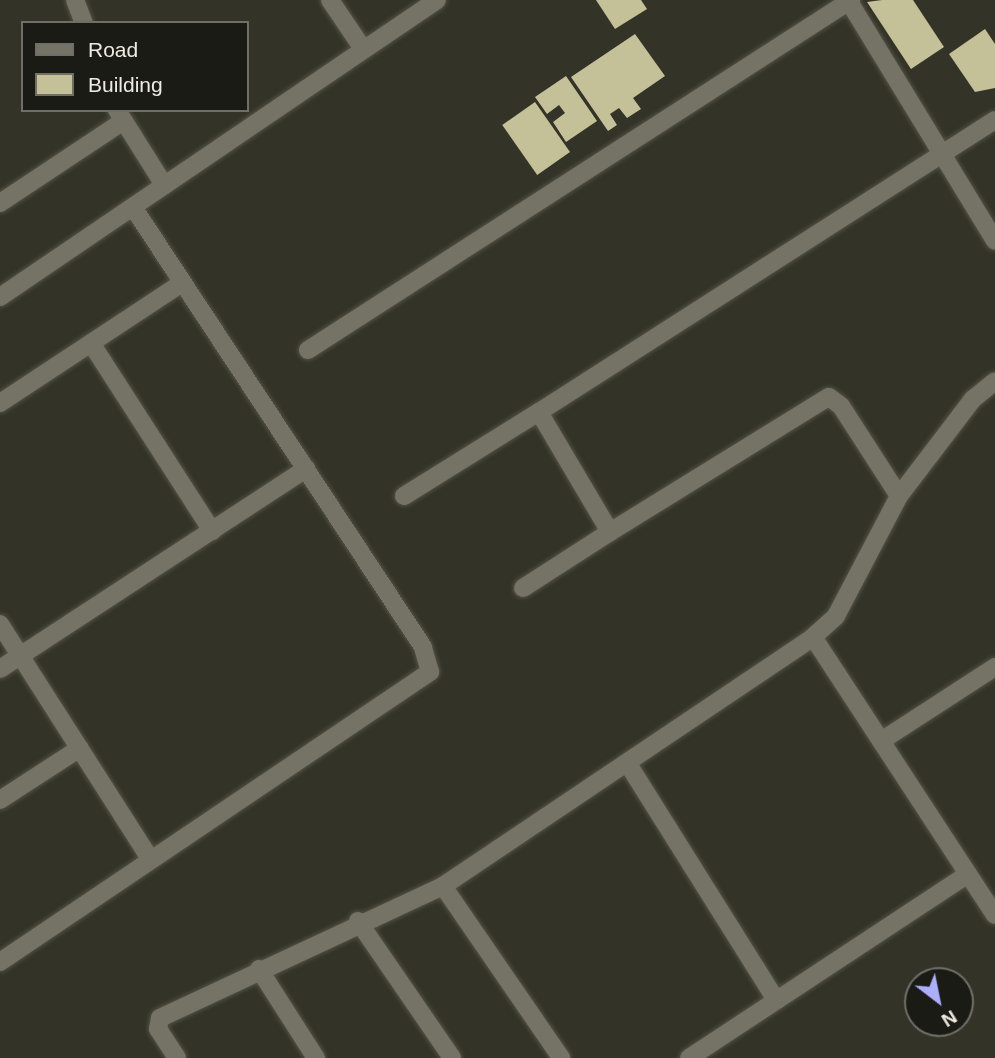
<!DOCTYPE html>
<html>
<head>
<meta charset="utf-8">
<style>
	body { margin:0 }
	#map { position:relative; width:995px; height:1058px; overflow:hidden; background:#343327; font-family:Helvetica,sans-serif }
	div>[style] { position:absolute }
	.building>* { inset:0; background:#c4c198; transform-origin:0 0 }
	.roads { filter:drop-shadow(0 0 2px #525146) drop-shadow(0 0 2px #525146) }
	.street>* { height:18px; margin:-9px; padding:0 9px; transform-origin:9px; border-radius:9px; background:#757365 }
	span { translate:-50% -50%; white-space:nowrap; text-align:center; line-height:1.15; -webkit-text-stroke:7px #1b1b15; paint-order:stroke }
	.legend { position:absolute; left:21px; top:21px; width:228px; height:91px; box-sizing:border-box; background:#1b1b15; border:2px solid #6f6f68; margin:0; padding:9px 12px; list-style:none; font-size:21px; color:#ecece4 }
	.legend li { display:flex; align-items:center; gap:14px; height:35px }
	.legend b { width:35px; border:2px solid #6f6f68 }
	.north { position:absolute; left:904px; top:967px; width:70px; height:70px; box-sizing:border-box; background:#1b1b15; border:2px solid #6f6f68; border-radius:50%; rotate:148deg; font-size:19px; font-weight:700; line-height:28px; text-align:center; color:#ecece4 }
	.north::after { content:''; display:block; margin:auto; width:24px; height:32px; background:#abaffb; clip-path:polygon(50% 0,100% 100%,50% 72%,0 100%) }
</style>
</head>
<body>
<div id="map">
	<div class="building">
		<i style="clip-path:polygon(596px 0,641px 0,647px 9px,615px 29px)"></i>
		<i style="clip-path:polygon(882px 0,913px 0,944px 47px,911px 69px,867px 2px)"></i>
		<i style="clip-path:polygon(985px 29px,995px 44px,995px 88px,975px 92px,949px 54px)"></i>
		<i style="clip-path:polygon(635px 34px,665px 76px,633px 98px,641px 109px,627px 118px,619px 108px,610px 114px,617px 125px,608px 131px,571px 77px)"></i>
		<i style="clip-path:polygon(566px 76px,597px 121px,566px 142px,553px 122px,565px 113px,559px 105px,547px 114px,535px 97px)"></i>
		<i style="left:535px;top:102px;width:61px;height:40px;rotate:55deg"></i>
	</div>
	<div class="roads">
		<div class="street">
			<i style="left:75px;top:0;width:25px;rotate:69deg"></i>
			<i style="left:330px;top:0;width:59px;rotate:56deg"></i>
			<i style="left:848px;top:0;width:282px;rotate:58.6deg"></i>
			<i style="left:117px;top:110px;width:89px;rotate:57.9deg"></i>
			<i style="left:0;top:203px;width:146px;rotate:-33.6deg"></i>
			<i style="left:0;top:297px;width:528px;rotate:-34.2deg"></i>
			<i style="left:91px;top:343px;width:224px;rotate:57.2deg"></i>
			<i style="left:308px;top:350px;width:646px;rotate:-32.8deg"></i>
			<i style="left:0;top:403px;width:218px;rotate:-33.4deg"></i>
			<i style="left:539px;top:412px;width:541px;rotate:-32.63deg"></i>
			<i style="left:404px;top:496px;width:159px;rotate:-31.9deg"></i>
			<i style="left:539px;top:412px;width:139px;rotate:59.4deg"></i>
			<i style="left:610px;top:532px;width:257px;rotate:-31.7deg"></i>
			<i style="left:829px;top:397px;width:15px;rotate:37deg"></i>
			<i style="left:841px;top:406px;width:107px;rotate:57.2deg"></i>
			<i style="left:899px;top:496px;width:122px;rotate:-52.7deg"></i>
			<i style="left:973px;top:399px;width:28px;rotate:-39deg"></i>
			<i style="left:523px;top:588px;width:103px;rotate:-32.8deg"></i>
			<i style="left:0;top:624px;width:279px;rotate:57.4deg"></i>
			<i style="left:813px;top:637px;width:332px;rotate:56.8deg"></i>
			<i style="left:0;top:669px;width:366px;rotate:-33.2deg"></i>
			<i style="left:881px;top:741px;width:136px;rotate:-33deg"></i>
			<i style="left:628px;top:764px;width:279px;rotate:57.9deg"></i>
			<i style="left:0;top:800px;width:95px;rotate:-33deg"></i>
			<i style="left:443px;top:886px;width:209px;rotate:55.5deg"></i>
			<i style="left:358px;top:921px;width:166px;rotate:55.5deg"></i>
			<i style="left:0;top:962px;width:519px;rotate:-34deg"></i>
			<i style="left:430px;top:672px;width:26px;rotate:-106deg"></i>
			<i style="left:423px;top:647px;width:527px;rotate:-123.39deg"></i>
			<i style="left:259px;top:969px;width:106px;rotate:57.4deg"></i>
			<i style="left:177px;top:1058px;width:35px;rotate:-123deg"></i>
			<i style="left:158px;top:1029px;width:11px;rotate:-80deg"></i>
			<i style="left:160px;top:1018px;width:312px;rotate:-25deg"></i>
			<i style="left:443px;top:886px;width:446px;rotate:-33.9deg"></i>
			<i style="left:813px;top:637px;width:31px;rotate:-42deg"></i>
			<i style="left:836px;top:616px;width:136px;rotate:-62.3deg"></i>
			<i style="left:689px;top:1058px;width:334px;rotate:-33.4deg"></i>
		</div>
	</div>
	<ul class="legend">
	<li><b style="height:9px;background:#757365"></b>Road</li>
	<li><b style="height:19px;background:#c4c198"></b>Building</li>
	</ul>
	<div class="north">N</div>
</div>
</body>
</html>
